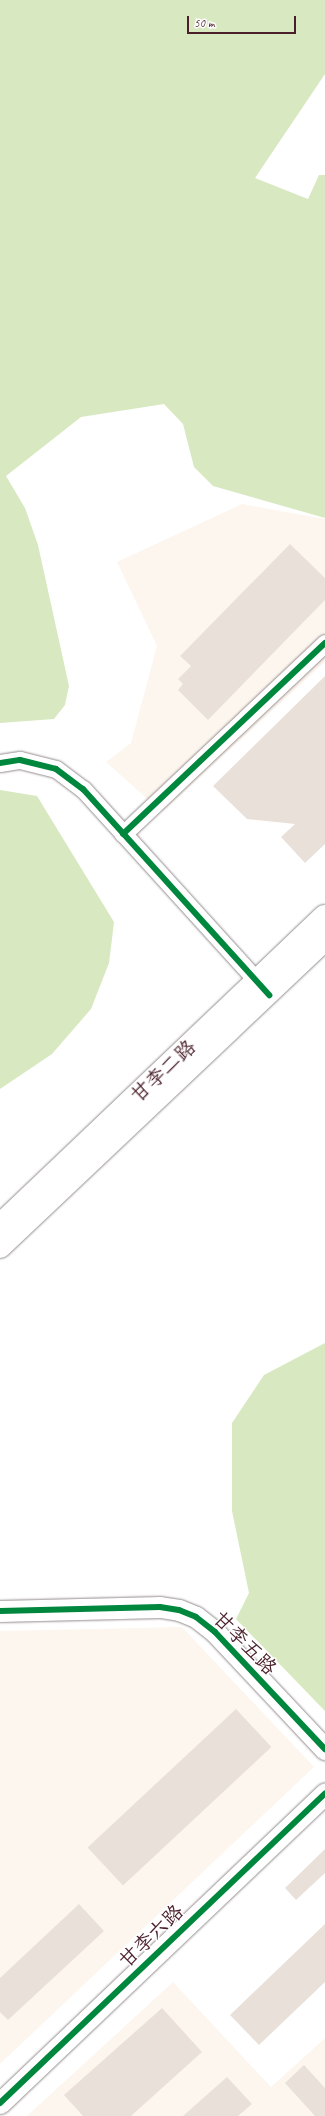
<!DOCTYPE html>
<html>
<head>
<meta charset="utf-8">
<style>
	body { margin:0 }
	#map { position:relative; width:325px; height:2116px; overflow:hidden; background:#fff; font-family:Caveat,"LXGW WenKai TC",sans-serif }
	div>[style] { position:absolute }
	.built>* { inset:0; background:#fdf6ef }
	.green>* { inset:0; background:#d8e8c0 }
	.building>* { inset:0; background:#e9e1d9; transform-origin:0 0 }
	.roads { filter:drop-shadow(0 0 1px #948c8e) drop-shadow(0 0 1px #948c8e) }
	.minor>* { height:17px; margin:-8.5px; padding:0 8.5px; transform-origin:8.5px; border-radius:8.5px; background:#fff }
	.tertiary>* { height:21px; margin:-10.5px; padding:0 10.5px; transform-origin:10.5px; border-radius:10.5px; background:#fff }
	.secondary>* { height:22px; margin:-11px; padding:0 11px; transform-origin:11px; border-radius:11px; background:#fff }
	.cycleway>* { height:6px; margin:-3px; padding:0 3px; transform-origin:3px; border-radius:3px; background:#00873e }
	span { translate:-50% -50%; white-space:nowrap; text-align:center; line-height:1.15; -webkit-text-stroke:3px #fff; paint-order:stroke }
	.street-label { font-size:20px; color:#4a1f2b }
	.scale { position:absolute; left:187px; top:16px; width:109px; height:18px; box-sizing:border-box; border:2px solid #4a1f2b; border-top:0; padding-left:5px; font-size:12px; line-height:14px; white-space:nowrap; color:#4a1f2b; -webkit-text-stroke:3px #fff; paint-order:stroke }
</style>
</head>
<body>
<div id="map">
	<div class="built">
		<i style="clip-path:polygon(242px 504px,325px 519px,325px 662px,162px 812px,106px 762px,131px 743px,157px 646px,117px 562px)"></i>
		<i style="clip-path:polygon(182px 1627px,314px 1767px,0 2064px,0 1631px)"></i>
		<i style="clip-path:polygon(173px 1982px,271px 2087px,325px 2038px,325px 2116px,27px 2116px)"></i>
	</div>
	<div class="green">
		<i style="clip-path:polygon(0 0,325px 0,325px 74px,255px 178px,308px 199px,319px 175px,325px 175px,325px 518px,213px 486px,194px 467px,183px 424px,164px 404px,81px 417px,6px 476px,25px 508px,38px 545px,69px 686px,65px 705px,54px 719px,0 723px)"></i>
		<i style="clip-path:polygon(0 790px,37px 796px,114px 922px,109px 963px,91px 1009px,52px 1054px,0 1089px)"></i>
		<i style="clip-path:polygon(325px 1343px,325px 1711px,236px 1619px,249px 1593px,232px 1511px,232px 1423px,264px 1375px)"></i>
	</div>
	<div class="building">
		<i style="clip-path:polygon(290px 544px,325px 578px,325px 600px,208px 720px,178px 690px,183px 684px,178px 679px,191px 666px,180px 656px)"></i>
		<i style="clip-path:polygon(325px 676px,325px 844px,305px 863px,281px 837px,295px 824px,247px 819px,213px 786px)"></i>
		<i style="left:236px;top:1709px;width:52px;height:203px;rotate:47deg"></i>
		<i style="clip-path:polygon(325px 1849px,325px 1873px,296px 1900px,285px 1888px)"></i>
		<i style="clip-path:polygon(79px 1904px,104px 1931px,8px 2020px,0 2012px,0 1978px)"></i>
		<i style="clip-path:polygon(325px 1924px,325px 1982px,259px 2045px,230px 2015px)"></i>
		<i style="clip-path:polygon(162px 2008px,202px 2052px,131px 2116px,83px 2116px,64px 2095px)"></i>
		<i style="clip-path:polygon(304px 2065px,325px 2088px,325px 2116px,315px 2116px,285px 2083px)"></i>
		<i style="clip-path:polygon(227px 2077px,252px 2104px,238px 2116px,183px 2116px)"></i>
	</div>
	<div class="roads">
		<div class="minor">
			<i style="left:0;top:763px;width:20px;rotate:-9deg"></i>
			<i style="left:20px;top:760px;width:37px;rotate:14deg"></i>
			<i style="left:56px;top:769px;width:34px;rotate:37deg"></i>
			<i style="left:83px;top:789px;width:271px;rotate:47.8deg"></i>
			<i style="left:123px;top:834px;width:278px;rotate:-43.4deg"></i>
		</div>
		<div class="tertiary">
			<i style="left:0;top:1611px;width:160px;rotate:-1.4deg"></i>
			<i style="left:160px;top:1607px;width:19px;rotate:9deg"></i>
			<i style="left:179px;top:1610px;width:18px;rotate:22deg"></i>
			<i style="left:196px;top:1617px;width:24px;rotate:38deg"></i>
			<i style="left:215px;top:1632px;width:161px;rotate:46.8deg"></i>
			<i style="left:0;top:2103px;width:449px;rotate:-43.6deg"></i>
		</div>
		<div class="secondary">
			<i style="left:0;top:1225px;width:448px;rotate:-43.6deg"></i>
			<i style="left:0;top:1247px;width:447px;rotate:-43.4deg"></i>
		</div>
	</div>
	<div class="cycleway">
		<i style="left:0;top:763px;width:20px;rotate:-9deg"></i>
		<i style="left:20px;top:760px;width:37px;rotate:14deg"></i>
		<i style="left:56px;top:769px;width:34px;rotate:37deg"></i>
		<i style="left:83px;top:789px;width:278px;rotate:47.9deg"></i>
		<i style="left:123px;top:834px;width:278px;rotate:-43.4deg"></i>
		<i style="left:0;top:1611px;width:160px;rotate:-1.4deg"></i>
		<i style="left:160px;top:1607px;width:19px;rotate:9deg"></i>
		<i style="left:179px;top:1610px;width:18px;rotate:22deg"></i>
		<i style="left:196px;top:1617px;width:24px;rotate:38deg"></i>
		<i style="left:215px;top:1632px;width:161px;rotate:46.8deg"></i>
		<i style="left:0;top:2103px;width:449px;rotate:-43.6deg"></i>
	</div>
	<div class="street-label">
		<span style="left:163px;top:1071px;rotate:-43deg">甘李二路</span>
		<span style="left:245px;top:1643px;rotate:45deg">甘李五路</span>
		<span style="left:151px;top:1936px;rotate:-44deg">甘李六路</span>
	</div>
	<div class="scale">50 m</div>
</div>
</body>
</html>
